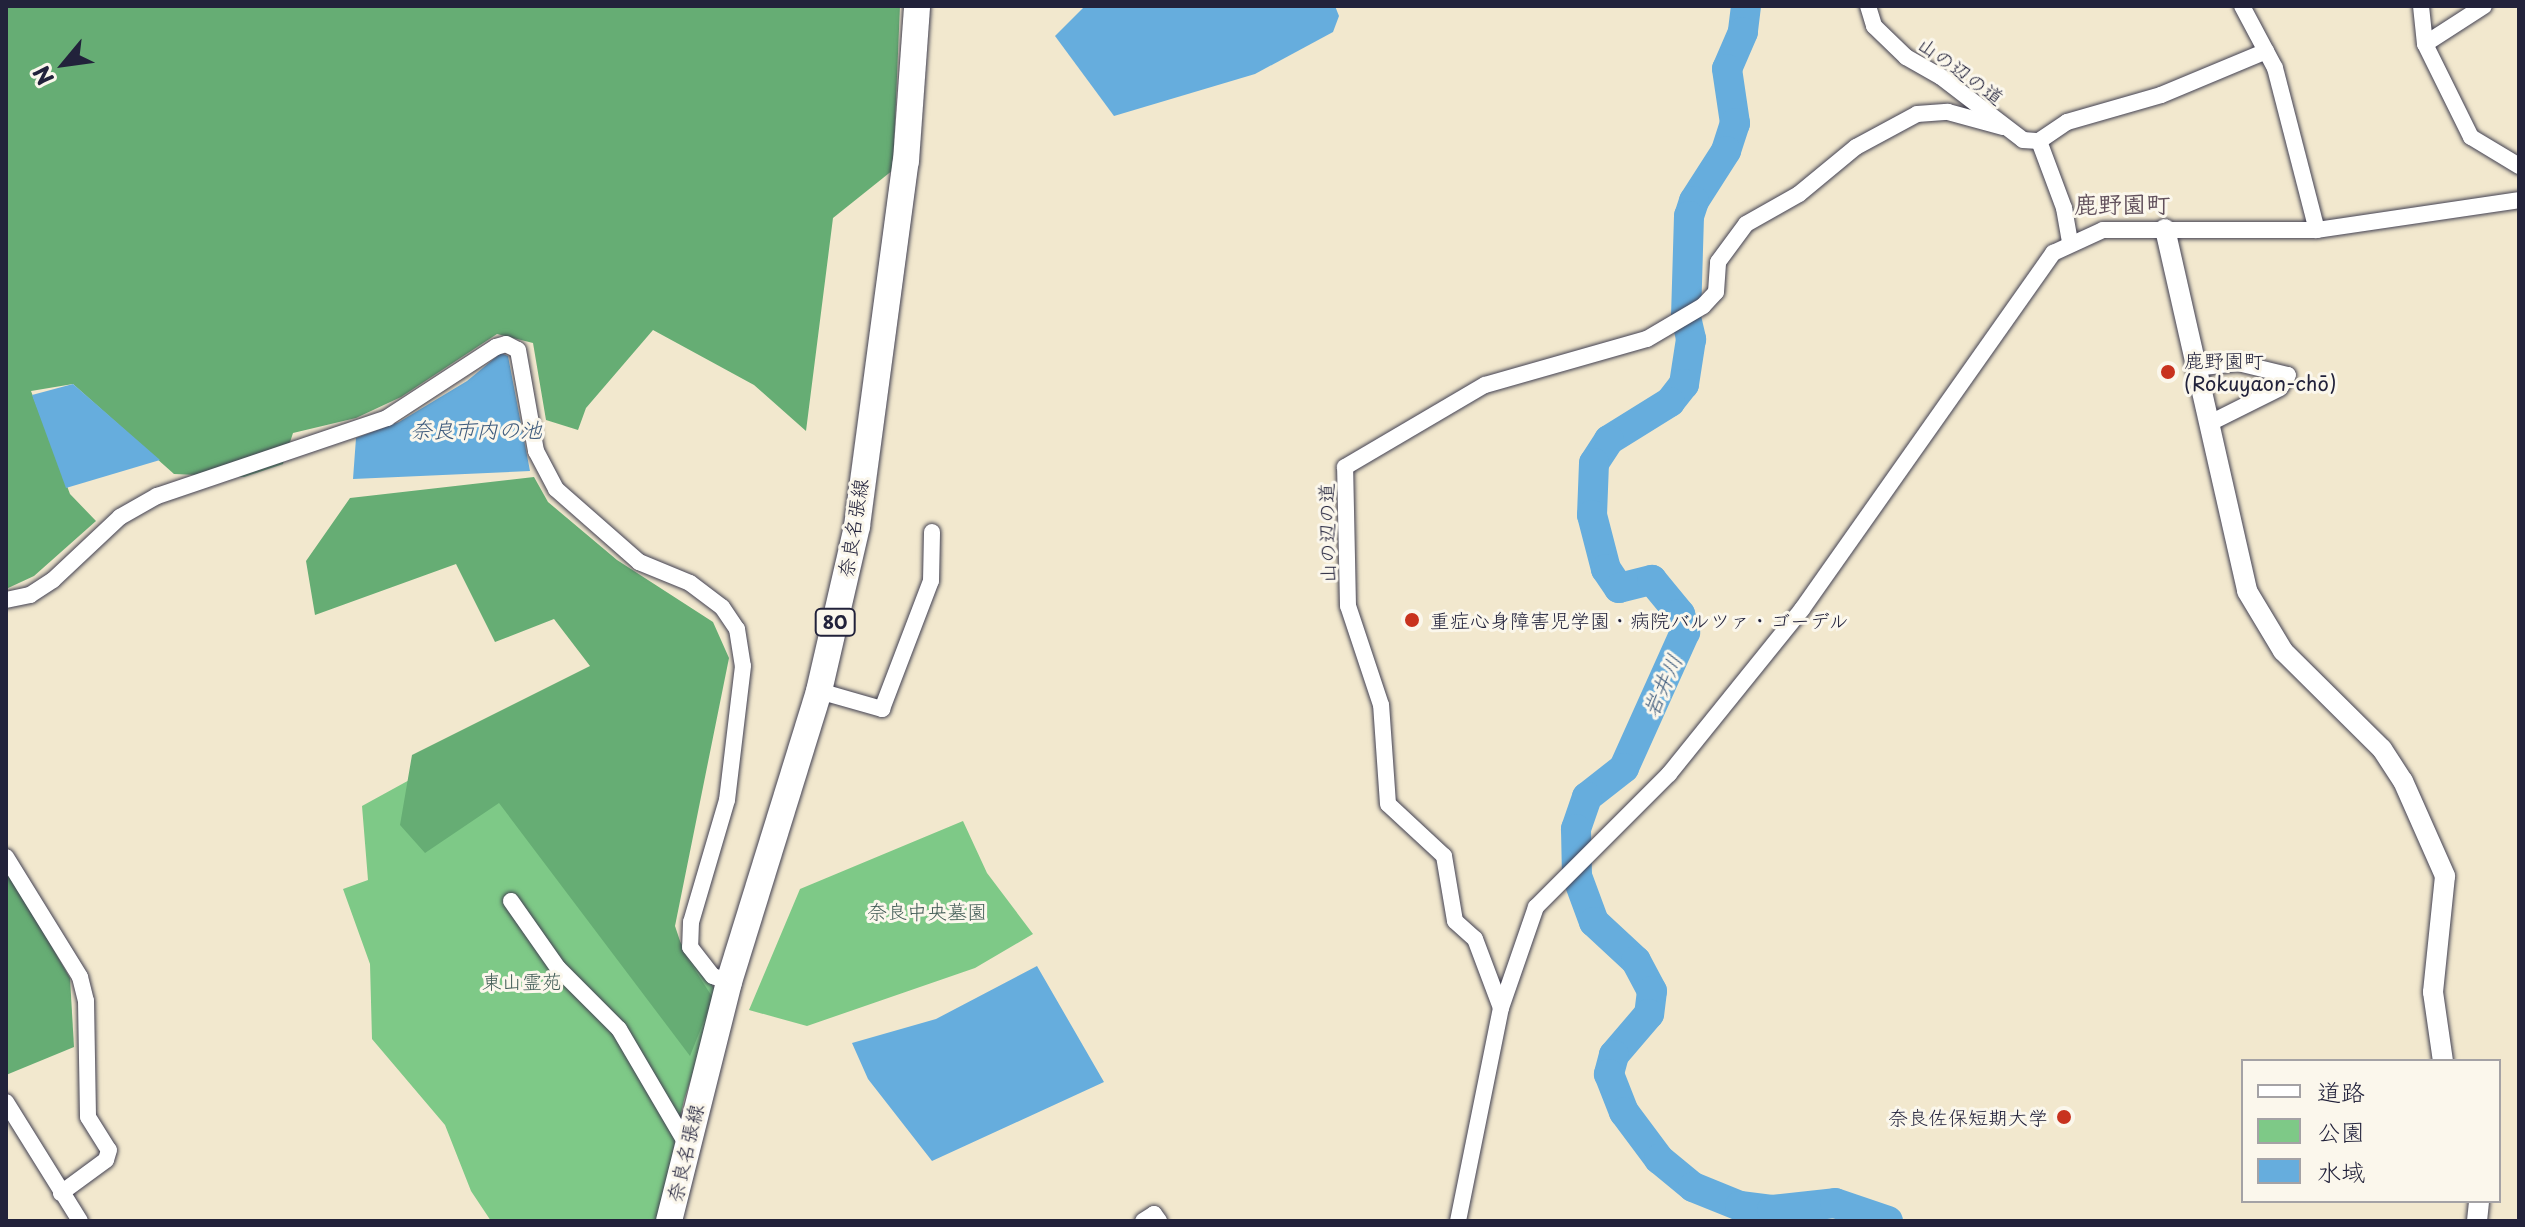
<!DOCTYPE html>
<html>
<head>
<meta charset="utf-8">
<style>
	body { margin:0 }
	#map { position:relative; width:2525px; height:1227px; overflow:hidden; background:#f2e8ce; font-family:"Playpen Sans","Klee One",sans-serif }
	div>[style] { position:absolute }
	.green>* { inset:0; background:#7ec987 }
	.forest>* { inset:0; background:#66ad74 }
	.water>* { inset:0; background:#66addd }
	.river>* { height:30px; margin:-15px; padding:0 15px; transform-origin:15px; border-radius:15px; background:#66addd }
	.roads { filter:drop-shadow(0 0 2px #414051) drop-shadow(0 0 2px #414051) }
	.minor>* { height:16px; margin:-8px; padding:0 8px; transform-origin:8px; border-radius:8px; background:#fff }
	.tertiary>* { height:20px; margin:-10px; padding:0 10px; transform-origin:10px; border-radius:10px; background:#fff }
	.primary>* { height:26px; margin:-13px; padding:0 13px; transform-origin:13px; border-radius:13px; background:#fff }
	.dots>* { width:22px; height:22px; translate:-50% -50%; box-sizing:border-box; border:4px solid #fbf7ec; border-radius:50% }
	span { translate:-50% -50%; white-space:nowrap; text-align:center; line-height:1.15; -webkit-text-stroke:6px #fbf7ec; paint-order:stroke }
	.shield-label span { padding:2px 6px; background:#fbf7ec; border:2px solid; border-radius:6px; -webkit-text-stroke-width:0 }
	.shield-label { font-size:18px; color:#22223b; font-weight:700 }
	.street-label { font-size:20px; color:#22223b }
	.poi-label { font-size:20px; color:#22223b }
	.left { translate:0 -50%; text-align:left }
	.right { translate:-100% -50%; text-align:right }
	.park-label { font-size:20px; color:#425c56 }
	.water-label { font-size:22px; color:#3d5a7c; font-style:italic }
	.quarter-label { font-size:24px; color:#62515c; font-weight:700 }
	.frame { position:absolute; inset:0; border:8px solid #22223b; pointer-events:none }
	.legend { position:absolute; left:2241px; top:1059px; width:260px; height:144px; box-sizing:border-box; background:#fbf7ec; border:2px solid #a4a2a5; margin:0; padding:10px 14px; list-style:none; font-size:24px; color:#22223b }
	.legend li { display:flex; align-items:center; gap:16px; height:40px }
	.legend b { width:40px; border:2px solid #a4a2a5 }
	.north { position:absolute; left:24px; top:24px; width:80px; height:80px; -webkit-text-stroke:6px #fbf7ec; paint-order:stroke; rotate:241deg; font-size:22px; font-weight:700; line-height:32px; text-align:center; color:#22223b }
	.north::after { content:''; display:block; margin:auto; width:28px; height:36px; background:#22223b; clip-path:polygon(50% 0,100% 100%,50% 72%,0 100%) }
</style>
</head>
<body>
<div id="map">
	<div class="green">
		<i style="clip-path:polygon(515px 722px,719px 994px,684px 1100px,658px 1221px,491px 1221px,471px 1191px,445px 1125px,372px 1039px,370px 964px,343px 889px,368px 880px,362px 806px)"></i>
		<i style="clip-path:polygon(963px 821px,987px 873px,1033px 934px,975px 968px,807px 1026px,749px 1010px,800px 889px)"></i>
	</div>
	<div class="forest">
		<i style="clip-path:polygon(6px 6px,900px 6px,893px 170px,833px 218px,806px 431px,754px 385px,653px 330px,586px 408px,578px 430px,546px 420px,533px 343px,497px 334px,401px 397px,356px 418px,293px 433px,283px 464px,244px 477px,174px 474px,73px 384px,31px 391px,70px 494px,96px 521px,34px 576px,6px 589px)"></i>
		<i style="clip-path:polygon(534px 477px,548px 502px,617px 560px,713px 622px,729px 658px,675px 926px,684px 953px,713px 998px,690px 1056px,499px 803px,425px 853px,400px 825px,412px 755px,590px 666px,554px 619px,495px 642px,456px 564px,315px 615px,306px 561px,350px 498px)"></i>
		<i style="clip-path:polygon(6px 868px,70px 978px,74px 1047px,6px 1075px)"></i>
	</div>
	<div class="water">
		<i style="clip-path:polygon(1085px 6px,1335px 6px,1339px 16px,1333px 32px,1255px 74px,1114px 116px,1055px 36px)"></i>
		<i style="clip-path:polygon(501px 353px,508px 356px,530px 471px,353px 479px,356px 438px,399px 422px,467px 381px)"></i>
		<i style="clip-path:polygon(73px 384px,160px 460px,66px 488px,32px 395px)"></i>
		<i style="clip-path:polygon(1037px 966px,1104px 1082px,932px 1161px,868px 1079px,852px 1043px,936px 1019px)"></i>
	</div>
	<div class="river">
		<i style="left:1746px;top:6px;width:26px;rotate:97deg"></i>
		<i style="left:1743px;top:32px;width:40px;rotate:113.4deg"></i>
		<i style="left:1727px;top:69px;width:55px;rotate:81.6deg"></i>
		<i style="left:1735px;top:123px;width:29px;rotate:108deg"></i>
		<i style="left:1726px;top:151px;width:59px;rotate:122.6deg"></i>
		<i style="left:1694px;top:201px;width:16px;rotate:108deg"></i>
		<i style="left:1689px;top:216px;width:101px;rotate:91.7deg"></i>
		<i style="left:1686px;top:317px;width:23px;rotate:77deg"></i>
		<i style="left:1691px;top:339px;width:46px;rotate:98.8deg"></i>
		<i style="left:1684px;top:384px;width:23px;rotate:128deg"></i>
		<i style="left:1670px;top:402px;width:72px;rotate:148.1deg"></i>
		<i style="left:1609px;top:440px;width:27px;rotate:123deg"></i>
		<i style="left:1594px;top:463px;width:52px;rotate:92.2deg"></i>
		<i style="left:1592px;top:515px;width:56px;rotate:75.5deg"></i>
		<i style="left:1606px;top:569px;width:23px;rotate:56deg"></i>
		<i style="left:1619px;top:588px;width:34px;rotate:-14deg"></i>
		<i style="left:1652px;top:580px;width:44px;rotate:50.5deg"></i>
		<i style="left:1680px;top:614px;width:19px;rotate:74deg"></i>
		<i style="left:1685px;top:632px;width:149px;rotate:114.2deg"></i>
		<i style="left:1624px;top:768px;width:47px;rotate:141.9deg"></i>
		<i style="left:1587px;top:797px;width:34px;rotate:109deg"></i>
		<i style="left:1576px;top:829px;width:47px;rotate:88.8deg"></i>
		<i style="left:1577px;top:876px;width:49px;rotate:69.7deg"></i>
		<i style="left:1594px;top:922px;width:57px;rotate:42.9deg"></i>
		<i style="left:1636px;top:961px;width:34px;rotate:62deg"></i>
		<i style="left:1652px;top:991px;width:23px;rotate:97deg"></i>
		<i style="left:1649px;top:1014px;width:54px;rotate:130.5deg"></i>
		<i style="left:1614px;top:1055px;width:20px;rotate:105deg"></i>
		<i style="left:1609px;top:1074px;width:41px;rotate:68.5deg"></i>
		<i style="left:1624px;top:1112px;width:59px;rotate:53.3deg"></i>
		<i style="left:1659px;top:1159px;width:44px;rotate:39.5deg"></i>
		<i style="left:1693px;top:1187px;width:51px;rotate:22deg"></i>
		<i style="left:1740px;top:1206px;width:32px;rotate:7deg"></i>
		<i style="left:1772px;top:1210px;width:63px;rotate:-6.3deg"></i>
		<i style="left:1835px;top:1203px;width:56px;rotate:18.8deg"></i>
	</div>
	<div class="roads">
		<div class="minor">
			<i style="left:1868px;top:6px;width:21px;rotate:73deg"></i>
			<i style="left:1874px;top:26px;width:45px;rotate:44.1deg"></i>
			<i style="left:1906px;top:57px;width:40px;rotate:29.7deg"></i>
			<i style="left:1941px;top:77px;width:103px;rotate:37.5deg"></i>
			<i style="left:2023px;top:140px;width:16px;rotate:4deg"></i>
			<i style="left:2039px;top:141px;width:34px;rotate:-34deg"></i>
			<i style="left:2067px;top:122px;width:98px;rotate:-16deg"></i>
			<i style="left:2161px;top:95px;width:114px;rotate:-22.7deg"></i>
			<i style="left:2242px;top:6px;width:70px;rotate:62deg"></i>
			<i style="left:2275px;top:68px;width:167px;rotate:75.5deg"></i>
			<i style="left:2421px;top:6px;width:38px;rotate:84deg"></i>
			<i style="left:2425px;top:44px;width:104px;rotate:63.7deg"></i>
			<i style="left:2471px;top:137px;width:56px;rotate:31.1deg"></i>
			<i style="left:2425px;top:44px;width:70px;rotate:-32.8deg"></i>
			<i style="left:2039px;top:141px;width:72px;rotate:69.5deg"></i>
			<i style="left:2064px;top:208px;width:36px;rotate:80deg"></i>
			<i style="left:2195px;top:368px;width:43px;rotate:-6.6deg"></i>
			<i style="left:2238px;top:363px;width:51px;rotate:13.5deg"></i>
			<i style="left:2288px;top:375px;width:15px;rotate:122deg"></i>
			<i style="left:2280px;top:388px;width:78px;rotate:153.4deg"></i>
			<i style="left:6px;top:600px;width:25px;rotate:-12deg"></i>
			<i style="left:30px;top:595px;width:27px;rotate:-33deg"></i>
			<i style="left:53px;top:580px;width:92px;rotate:-43.2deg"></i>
			<i style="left:120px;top:517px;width:43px;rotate:-29.6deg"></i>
			<i style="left:157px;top:496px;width:243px;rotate:-18.7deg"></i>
			<i style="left:387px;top:418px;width:130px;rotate:-33.1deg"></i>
			<i style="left:496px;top:347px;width:10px;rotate:-17deg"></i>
			<i style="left:506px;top:344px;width:13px;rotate:27deg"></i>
			<i style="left:518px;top:350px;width:103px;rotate:79.9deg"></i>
			<i style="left:536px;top:451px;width:43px;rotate:62.2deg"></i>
			<i style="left:556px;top:489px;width:111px;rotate:41.3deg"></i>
			<i style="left:639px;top:562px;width:55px;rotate:22.4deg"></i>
			<i style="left:690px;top:583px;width:40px;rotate:37deg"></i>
			<i style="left:722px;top:607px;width:27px;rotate:56deg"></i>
			<i style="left:737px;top:629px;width:37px;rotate:81deg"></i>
			<i style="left:743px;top:666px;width:135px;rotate:96.8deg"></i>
			<i style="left:727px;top:800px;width:127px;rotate:106.4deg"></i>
			<i style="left:691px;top:922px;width:25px;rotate:92deg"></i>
			<i style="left:690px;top:947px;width:37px;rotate:52deg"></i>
			<i style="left:713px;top:976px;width:17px;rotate:21deg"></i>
			<i style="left:819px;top:691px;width:66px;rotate:15.9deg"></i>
			<i style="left:882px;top:709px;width:137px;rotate:-69.1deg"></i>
			<i style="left:931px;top:581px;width:49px;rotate:-88.8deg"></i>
			<i style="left:6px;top:857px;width:141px;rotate:58.3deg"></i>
			<i style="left:80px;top:977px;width:25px;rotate:76deg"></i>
			<i style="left:86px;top:1001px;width:116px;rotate:89deg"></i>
			<i style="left:88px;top:1117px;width:39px;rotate:58deg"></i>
			<i style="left:109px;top:1150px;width:10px;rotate:107deg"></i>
			<i style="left:106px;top:1160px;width:56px;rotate:143.7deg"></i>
			<i style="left:511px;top:901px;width:82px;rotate:55deg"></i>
			<i style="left:558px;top:968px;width:86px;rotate:45deg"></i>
			<i style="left:619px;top:1029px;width:132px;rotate:59.6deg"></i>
			<i style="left:1501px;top:1008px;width:74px;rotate:-110.6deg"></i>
			<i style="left:1475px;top:939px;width:27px;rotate:-138deg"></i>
			<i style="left:1455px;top:921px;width:66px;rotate:-99.6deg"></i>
			<i style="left:1444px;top:856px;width:76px;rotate:-137.1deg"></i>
			<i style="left:1388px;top:804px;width:99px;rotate:-94deg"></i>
			<i style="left:1381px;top:705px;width:104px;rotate:-108.4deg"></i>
			<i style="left:1348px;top:606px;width:139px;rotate:-91.2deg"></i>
			<i style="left:1345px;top:467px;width:162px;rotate:-30.4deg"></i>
			<i style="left:1485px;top:385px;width:168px;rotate:-15.9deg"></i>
			<i style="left:1647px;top:339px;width:65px;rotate:-30.5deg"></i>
			<i style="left:1703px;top:306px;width:19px;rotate:-47deg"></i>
			<i style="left:1716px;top:292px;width:30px;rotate:-86deg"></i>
			<i style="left:1718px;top:262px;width:47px;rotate:-53.6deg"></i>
			<i style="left:1746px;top:224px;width:61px;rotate:-29.5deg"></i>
			<i style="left:1799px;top:194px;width:74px;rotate:-39.5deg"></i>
			<i style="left:1856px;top:147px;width:69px;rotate:-28.4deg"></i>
			<i style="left:1917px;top:114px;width:31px;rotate:-4deg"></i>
			<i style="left:1948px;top:112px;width:57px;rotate:15.3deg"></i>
			<i style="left:6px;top:1102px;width:140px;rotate:58.1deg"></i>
			<i style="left:1143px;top:1221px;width:13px;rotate:-32deg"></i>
			<i style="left:1154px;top:1214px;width:9px;rotate:54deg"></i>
			<i style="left:1458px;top:1221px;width:217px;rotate:-78.6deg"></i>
			<i style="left:1501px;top:1008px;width:107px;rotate:-70.9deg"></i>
			<i style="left:1536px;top:907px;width:188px;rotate:-45deg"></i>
			<i style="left:1669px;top:774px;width:212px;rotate:-51.1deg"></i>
			<i style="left:1802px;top:609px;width:436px;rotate:-54.8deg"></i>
			<i style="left:2053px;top:253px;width:55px;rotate:-24.7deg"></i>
			<i style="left:2103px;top:230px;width:214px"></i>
			<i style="left:2317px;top:230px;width:204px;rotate:-8.4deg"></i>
		</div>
		<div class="tertiary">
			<i style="left:2165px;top:229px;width:371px;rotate:77.2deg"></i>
			<i style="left:2247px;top:591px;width:70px;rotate:59deg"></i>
			<i style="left:2283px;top:651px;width:139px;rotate:44.7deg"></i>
			<i style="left:2382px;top:749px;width:38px;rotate:57deg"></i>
			<i style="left:2403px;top:781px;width:104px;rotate:66.1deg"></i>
			<i style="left:2445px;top:876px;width:117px;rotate:95.9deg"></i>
			<i style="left:2433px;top:992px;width:70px;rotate:81.8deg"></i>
			<i style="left:2477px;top:1221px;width:20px;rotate:-84deg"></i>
		</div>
		<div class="primary">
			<i style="left:669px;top:1221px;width:246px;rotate:-75.9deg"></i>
			<i style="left:729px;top:982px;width:305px;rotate:-72.8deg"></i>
			<i style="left:819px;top:691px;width:169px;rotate:-77deg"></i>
			<i style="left:857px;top:526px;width:368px;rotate:-82.4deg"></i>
			<i style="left:906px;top:161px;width:155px;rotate:-85.9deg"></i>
		</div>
	</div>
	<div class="dots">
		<i style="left:2168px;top:372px;background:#c8321e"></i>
		<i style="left:1412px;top:620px;background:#c8321e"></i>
		<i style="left:2064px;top:1117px;background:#c8321e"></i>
	</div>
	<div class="shield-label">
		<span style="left:835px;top:622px">80</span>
	</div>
	<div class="street-label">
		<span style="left:1961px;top:71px;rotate:36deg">山の辺の道</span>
		<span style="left:853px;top:528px;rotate:-81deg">奈良名張線</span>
		<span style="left:1327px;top:533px;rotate:-91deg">山の辺の道</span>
		<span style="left:685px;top:1153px;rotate:-77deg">奈良名張線</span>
	</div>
	<div class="poi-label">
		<span class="left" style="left:2184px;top:372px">鹿野園町<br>(Rokuyaon-chō)</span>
		<span class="left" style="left:1430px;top:620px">重症心身障害児学園・病院バルツァ・ゴーデル</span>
		<span class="right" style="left:2048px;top:1117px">奈良佐保短期大学</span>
	</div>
	<div class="park-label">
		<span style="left:927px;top:911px">奈良中央墓園</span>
		<span style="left:522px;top:981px">東山霊苑</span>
	</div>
	<div class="water-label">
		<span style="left:476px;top:429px">奈良市内の池</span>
		<span style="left:1661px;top:685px;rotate:-66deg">岩井川</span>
	</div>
	<div class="quarter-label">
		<span style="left:2122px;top:204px">鹿野園町</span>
	</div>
	<div class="frame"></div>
	<ul class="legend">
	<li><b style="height:10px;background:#fff"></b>道路</li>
	<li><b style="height:22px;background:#7ec987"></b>公園</li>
	<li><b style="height:22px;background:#66addd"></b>水域</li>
	</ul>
	<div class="north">N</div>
</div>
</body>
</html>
